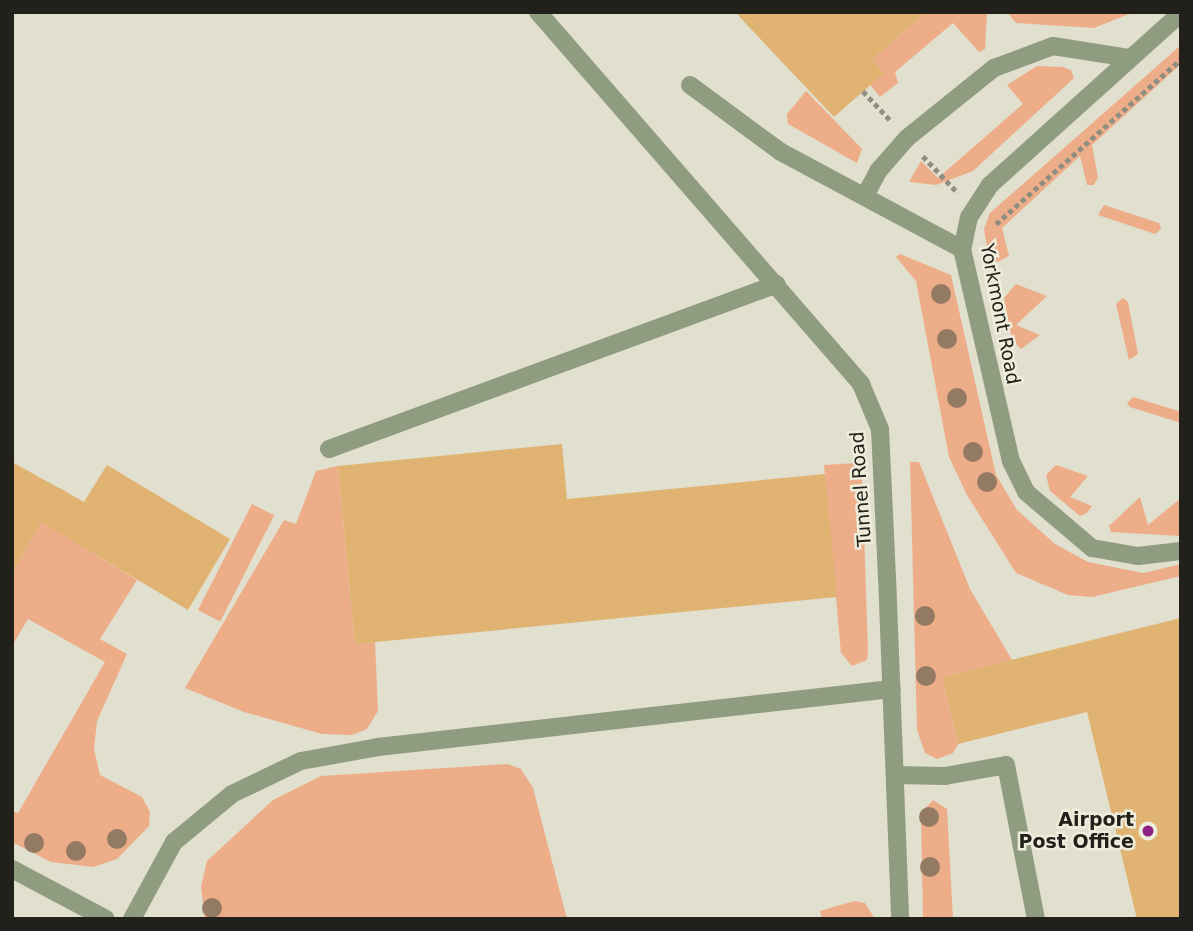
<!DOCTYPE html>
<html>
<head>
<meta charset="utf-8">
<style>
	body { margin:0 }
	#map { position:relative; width:1193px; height:931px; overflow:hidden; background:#e1dfcd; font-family:"DejaVu Sans",sans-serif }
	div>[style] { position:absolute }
	.green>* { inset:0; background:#eead89; transform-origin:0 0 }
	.building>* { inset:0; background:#e0b373 }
	.path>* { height:4.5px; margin-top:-2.25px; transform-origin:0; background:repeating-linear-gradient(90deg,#908e81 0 5px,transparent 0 8.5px) }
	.lane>* { height:18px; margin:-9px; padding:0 9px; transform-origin:9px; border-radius:9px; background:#8f9c7f }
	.street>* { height:18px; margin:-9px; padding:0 9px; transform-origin:9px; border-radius:9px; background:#8f9c7f }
	.trees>* { width:20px; height:20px; margin:-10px; border-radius:50%; background:#937a62 }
	.dots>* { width:19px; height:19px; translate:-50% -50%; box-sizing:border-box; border:4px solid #eeecda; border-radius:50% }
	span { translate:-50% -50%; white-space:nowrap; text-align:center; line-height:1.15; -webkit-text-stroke:5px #eeecda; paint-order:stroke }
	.street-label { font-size:19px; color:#21201a }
	.poi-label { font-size:19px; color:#21201a; font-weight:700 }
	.right { translate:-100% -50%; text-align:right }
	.frame { position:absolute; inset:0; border:14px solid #21201a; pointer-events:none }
</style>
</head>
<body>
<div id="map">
	<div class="green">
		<i style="clip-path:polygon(927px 12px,987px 12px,985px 49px,979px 52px,953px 23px,895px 72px,898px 83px,880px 97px,870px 85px,884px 73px,872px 59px)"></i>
		<i style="clip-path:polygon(1007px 12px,1134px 12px,1094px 28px,1016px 23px)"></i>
		<i style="clip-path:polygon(1181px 45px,1181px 64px,1092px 145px,1098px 177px,1094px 185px,1087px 185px,1080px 156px,1002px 228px,1009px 256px,990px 266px,984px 229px,990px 213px)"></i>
		<i style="clip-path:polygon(1037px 66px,1063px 67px,1071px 70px,1074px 78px,973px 171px,936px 185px,909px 182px,921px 161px,938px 178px,1023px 104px,1007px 85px)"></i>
		<i style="clip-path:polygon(806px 91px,862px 149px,857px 163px,788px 124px,787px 114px)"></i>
		<i style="clip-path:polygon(1104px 205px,1159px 223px,1161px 229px,1155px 234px,1098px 215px)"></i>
		<i style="clip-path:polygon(900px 254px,951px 275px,996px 475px,1017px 510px,1055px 544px,1088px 562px,1143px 573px,1181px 564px,1181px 576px,1092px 597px,1068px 595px,1016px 573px,967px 495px,949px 457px,916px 281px,896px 257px)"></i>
		<i style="clip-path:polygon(1016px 284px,1047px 296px,1016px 325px,1040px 335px,1021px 349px,1012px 340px,1004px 298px)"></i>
		<i style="clip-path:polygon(1123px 298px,1128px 302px,1138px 354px,1129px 360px,1116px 304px)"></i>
		<i style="clip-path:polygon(1133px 397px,1181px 412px,1181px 423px,1130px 407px,1127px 403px)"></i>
		<i style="clip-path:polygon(910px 462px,919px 462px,970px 589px,1012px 660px,942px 677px,958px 744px,953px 753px,937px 759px,925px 753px,917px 730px)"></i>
		<i style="clip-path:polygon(856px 463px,862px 476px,868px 650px,867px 660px,852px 666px,841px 653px,824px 465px)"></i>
		<i style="clip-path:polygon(1056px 465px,1088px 476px,1070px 497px,1092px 506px,1087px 513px,1080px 516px,1050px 491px,1046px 475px)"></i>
		<i style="clip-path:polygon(338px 466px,355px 644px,375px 642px,378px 711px,367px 729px,352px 735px,322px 734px,244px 712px,185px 688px,284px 520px,296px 524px,316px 471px)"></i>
		<i style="clip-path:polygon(60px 488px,84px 503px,65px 536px,137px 580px,100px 639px,127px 654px,97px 721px,94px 749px,100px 775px,142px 797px,150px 812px,149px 826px,117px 859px,93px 867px,51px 862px,12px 842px,12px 811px,18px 813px,105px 662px,28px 619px,12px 646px,12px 574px)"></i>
		<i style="clip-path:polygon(1140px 497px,1148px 525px,1181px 498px,1181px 536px,1111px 532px,1109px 526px)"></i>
		<i style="left:252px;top:504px;width:25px;height:119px;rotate:27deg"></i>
		<i style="clip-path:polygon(507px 764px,521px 769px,533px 788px,567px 919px,205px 919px,201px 887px,207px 861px,273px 800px,321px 776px)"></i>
		<i style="clip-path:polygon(933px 800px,947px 809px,953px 919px,923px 919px,921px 813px)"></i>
		<i style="clip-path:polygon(854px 901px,865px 903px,875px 919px,822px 919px,820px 911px)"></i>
	</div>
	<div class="building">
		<i style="clip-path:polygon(735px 12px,927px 12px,872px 59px,884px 73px,834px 117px)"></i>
		<i style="clip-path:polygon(562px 444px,567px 499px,825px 474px,837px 597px,355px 644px,338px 466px)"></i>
		<i style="clip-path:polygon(12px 462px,84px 502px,107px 465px,230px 539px,188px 610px,41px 522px,12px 574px)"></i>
		<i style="clip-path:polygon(1181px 618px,1181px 919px,1137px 919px,1087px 712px,958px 744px,942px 677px)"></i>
	</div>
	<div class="path">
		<i style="left:863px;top:91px;width:41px;rotate:47deg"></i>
		<i style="left:923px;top:156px;width:51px;rotate:46.6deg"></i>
		<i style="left:996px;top:224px;width:248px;rotate:-41.7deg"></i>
	</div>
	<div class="lane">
		<i style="left:538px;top:12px;width:493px;rotate:49deg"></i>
		<i style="left:861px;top:384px;width:49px;rotate:67.1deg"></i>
		<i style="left:880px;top:429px;width:147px;rotate:87.3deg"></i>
		<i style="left:690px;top:85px;width:113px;rotate:36.4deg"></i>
		<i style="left:781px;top:152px;width:205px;rotate:28.2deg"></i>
		<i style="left:865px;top:196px;width:30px;rotate:-62deg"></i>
		<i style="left:879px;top:170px;width:43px;rotate:-48.8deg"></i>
		<i style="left:907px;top:138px;width:112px;rotate:-38.8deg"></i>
		<i style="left:994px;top:68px;width:63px;rotate:-20.4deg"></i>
		<i style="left:1053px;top:46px;width:78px;rotate:8.9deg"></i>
		<i style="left:329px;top:449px;width:477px;rotate:-20.2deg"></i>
		<i style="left:895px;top:775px;width:50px;rotate:1.1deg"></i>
		<i style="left:945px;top:776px;width:62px;rotate:-10.2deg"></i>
		<i style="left:1006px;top:765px;width:157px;rotate:79deg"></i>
		<i style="left:132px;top:919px;width:88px;rotate:-61.4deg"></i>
		<i style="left:174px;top:842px;width:75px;rotate:-39.6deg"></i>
		<i style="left:232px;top:794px;width:76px;rotate:-25.6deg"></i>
		<i style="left:301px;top:761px;width:78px;rotate:-10.3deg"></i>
		<i style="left:378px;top:747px;width:517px;rotate:-6.44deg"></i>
	</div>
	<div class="street">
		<i style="left:1181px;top:13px;width:257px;rotate:138deg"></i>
		<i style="left:990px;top:185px;width:38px;rotate:123deg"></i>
		<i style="left:969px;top:217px;width:33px;rotate:102deg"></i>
		<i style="left:962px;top:249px;width:218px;rotate:77deg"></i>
		<i style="left:1011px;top:461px;width:34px;rotate:64deg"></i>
		<i style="left:1026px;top:492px;width:87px;rotate:40.3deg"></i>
		<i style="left:1092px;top:548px;width:47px;rotate:9.9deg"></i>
		<i style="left:1138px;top:556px;width:43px;rotate:-6.6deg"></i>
		<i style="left:887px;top:576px;width:343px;rotate:87.8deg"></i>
		<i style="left:12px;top:869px;width:106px;rotate:28deg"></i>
	</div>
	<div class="trees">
		<i style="left:941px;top:294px"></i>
		<i style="left:947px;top:339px"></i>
		<i style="left:957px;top:398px"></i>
		<i style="left:973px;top:452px"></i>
		<i style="left:987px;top:482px"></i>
		<i style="left:925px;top:616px"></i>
		<i style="left:926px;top:676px"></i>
		<i style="left:929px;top:817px"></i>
		<i style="left:117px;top:839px"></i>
		<i style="left:34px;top:843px"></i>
		<i style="left:76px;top:851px"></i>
		<i style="left:930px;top:867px"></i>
		<i style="left:212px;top:908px"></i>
	</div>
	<div class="dots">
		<i style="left:1148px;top:831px;background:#8f2183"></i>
	</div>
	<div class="street-label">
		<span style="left:1000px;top:314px;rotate:79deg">Yorkmont Road</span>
		<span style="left:861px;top:489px;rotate:-94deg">Tunnel Road</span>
	</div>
	<div class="poi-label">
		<span class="right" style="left:1134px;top:831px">Airport<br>Post Office</span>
	</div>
	<div class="frame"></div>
</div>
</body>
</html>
